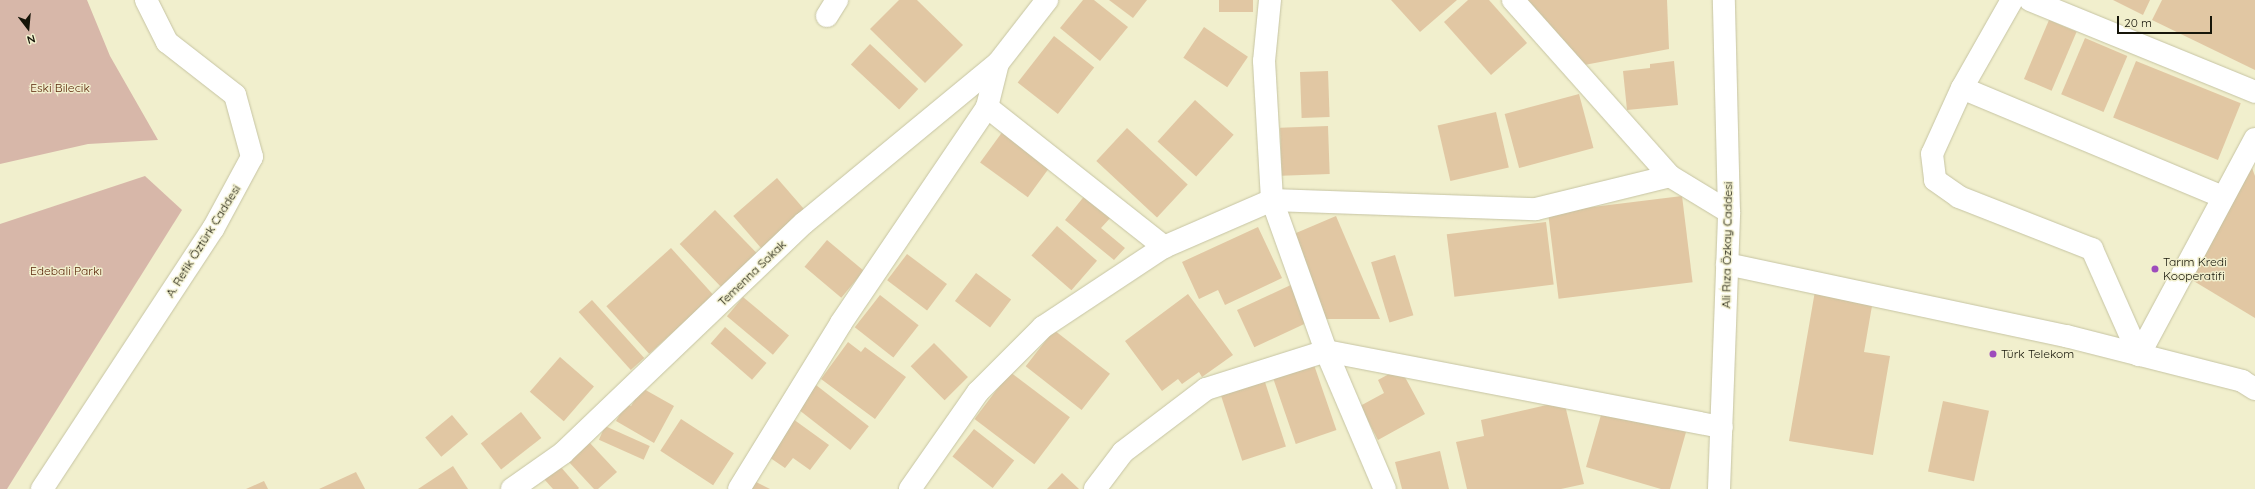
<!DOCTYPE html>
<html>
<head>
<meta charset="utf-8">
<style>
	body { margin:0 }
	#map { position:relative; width:2255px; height:489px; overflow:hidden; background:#f1efcd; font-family:Quicksand,sans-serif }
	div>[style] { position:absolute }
	.green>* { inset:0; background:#d7b7a9 }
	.building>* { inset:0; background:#e1c7a3; transform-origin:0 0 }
	.roads { filter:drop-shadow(0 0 1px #c6c4a3) drop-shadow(0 0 1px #c6c4a3) }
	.minor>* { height:22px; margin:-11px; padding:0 11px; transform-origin:11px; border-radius:11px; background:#fff }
	.dots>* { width:11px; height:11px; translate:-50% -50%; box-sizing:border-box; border:2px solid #f1efcd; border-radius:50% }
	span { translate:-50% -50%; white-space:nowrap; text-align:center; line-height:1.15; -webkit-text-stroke:3px #f1efcd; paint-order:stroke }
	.park-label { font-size:12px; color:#592508 }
	.street-label { font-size:12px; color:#161509 }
	.poi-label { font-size:12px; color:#161509 }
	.left { translate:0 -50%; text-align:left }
	.north { position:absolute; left:8px; top:8px; width:40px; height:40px; -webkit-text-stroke:3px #f1efcd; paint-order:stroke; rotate:164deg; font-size:11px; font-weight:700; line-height:16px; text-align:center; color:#161509 }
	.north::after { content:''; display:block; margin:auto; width:14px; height:18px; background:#161509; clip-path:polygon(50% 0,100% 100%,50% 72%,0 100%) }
	.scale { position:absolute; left:2117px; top:16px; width:95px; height:18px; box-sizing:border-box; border:2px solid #161509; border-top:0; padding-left:5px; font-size:12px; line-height:14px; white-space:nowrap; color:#161509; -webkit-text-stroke:3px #f1efcd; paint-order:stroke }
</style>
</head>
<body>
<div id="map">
	<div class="green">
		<i style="clip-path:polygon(0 0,87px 0,110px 56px,158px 140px,88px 144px,0 164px)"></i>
		<i style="clip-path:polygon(145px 176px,182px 210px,7px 489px,0 489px,0 224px)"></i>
	</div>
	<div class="building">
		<i style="clip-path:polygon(899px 0,917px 0,963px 45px,925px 83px,870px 29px)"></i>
		<i style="clip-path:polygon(1083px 0,1094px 0,1128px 27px,1100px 61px,1060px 28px)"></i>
		<i style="clip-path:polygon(1109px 0,1147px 0,1133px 18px)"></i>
		<i style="left:1219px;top:0;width:34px;height:12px"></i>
		<i style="clip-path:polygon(1391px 0,1457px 0,1420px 32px)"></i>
		<i style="clip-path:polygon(1468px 0,1489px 0,1527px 43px,1491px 75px,1444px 22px)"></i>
		<i style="clip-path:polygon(1524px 0,1667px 0,1669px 49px,1579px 66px)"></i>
		<i style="clip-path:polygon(2113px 0,2150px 0,2143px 15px)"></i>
		<i style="clip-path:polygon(2162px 0,2255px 0,2255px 70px,2152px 20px)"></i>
		<i style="left:2049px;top:20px;width:30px;height:64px;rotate:23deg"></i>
		<i style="left:1204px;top:27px;width:53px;height:37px;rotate:34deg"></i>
		<i style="left:1054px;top:36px;width:51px;height:59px;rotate:38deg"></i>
		<i style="left:2085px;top:38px;width:46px;height:61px;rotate:23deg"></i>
		<i style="left:870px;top:44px;width:66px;height:28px;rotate:43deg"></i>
		<i style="clip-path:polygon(1674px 61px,1678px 105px,1627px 110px,1623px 71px,1650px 68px,1650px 64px)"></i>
		<i style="left:2136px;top:61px;width:113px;height:61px;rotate:22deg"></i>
		<i style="left:1328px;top:71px;width:46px;height:28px;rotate:88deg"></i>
		<i style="left:1579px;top:94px;width:56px;height:77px;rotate:75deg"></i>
		<i style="left:1195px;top:100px;width:52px;height:56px;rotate:42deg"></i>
		<i style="left:1496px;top:112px;width:57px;height:60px;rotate:77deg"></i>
		<i style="left:1328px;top:126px;width:48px;height:48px;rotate:88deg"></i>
		<i style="left:1127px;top:128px;width:83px;height:45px;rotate:43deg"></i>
		<i style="left:1003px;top:131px;width:59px;height:39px;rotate:36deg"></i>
		<i style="clip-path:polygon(2252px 168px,2255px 176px,2255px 318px,2187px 277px)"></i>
		<i style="left:777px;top:178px;width:46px;height:58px;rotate:49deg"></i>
		<i style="clip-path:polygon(1086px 194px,1112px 216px,1101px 228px,1125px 248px,1114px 260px,1065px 220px)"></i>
		<i style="left:1682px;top:196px;width:87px;height:135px;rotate:83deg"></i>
		<i style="left:715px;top:210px;width:62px;height:49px;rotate:46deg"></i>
		<i style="clip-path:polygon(1336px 216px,1380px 319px,1324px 319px,1289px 236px)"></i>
		<i style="left:1546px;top:222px;width:63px;height:100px;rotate:83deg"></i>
		<i style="left:1057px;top:226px;width:53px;height:39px;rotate:41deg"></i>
		<i style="clip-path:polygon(1258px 227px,1282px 278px,1225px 305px,1218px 290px,1199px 299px,1182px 262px)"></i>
		<i style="left:827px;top:240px;width:48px;height:35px;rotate:40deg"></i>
		<i style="left:671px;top:248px;width:64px;height:87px;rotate:48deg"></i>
		<i style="left:907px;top:254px;width:50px;height:33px;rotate:37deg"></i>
		<i style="left:1395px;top:255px;width:63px;height:25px;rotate:73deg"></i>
		<i style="left:976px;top:273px;width:44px;height:35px;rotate:37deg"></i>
		<i style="left:1295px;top:283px;width:41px;height:64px;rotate:65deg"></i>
		<i style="clip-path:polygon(1815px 291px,1873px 300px,1864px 352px,1890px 356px,1873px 455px,1789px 441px)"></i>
		<i style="clip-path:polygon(1188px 294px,1233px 355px,1202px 377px,1199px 372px,1182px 384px,1178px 379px,1162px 391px,1125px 341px)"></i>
		<i style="left:880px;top:295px;width:49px;height:41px;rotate:38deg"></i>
		<i style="left:743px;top:297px;width:60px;height:25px;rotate:40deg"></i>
		<i style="left:592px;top:300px;width:78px;height:18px;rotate:48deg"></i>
		<i style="left:725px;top:327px;width:55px;height:22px;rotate:41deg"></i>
		<i style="left:1054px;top:330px;width:71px;height:46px;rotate:38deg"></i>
		<i style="clip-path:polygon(848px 342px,861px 352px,865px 347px,906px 377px,875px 419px,821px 379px)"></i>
		<i style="left:934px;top:343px;width:48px;height:33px;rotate:45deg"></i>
		<i style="left:560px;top:357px;width:45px;height:46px;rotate:41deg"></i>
		<i style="left:1313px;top:362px;width:72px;height:43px;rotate:71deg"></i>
		<i style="clip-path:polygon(1400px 368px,1425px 414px,1378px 440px,1360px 406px,1384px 393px,1378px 380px)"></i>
		<i style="left:1010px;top:372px;width:75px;height:59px;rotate:37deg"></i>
		<i style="left:1264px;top:379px;width:71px;height:46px;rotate:72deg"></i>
		<i style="left:816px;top:385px;width:67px;height:30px;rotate:38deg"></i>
		<i style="clip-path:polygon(642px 388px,674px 406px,654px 443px,616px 421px,626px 404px,631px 406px)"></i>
		<i style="clip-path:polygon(1564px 401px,1584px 484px,1561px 489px,1467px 489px,1456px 442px,1484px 436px,1481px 420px)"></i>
		<i style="left:1943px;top:401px;width:47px;height:72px;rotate:12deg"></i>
		<i style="clip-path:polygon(1603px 408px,1686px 432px,1670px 489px,1661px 489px,1586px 467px)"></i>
		<i style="left:521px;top:412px;width:33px;height:51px;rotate:52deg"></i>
		<i style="left:452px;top:415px;width:25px;height:35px;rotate:50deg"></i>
		<i style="left:681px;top:419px;width:63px;height:38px;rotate:33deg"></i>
		<i style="clip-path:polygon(793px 419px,829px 445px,810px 470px,793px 458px,785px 468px,766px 455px)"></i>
		<i style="left:605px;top:426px;width:49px;height:15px;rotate:24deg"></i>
		<i style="left:974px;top:429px;width:51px;height:35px;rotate:38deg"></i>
		<i style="clip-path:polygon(589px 442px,617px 472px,598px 489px,594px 489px,568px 461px)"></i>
		<i style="clip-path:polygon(1440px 451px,1449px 489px,1402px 489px,1395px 462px)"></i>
		<i style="clip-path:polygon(453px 466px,468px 489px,418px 489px)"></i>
		<i style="clip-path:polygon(560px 466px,579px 488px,578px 489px,553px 489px,544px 479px)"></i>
		<i style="clip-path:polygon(356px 472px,365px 489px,319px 489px)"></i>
		<i style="clip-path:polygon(1062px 473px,1079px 489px,1047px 489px)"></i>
		<i style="clip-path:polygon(752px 480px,770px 489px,748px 489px)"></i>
		<i style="clip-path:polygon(264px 481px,268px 489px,246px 489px)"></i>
	</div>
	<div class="roads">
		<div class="minor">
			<i style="left:1270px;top:0;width:61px;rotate:95.6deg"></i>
			<i style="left:1264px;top:61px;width:139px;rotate:86.7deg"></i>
			<i style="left:1272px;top:200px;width:160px;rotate:70.3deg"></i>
			<i style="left:1326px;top:351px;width:150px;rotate:66.9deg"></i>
			<i style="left:1513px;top:0;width:236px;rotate:48.3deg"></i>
			<i style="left:1670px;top:176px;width:69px;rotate:31.4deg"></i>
			<i style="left:2012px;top:0;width:101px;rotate:119.6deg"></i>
			<i style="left:1962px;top:88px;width:72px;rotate:114.4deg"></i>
			<i style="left:1932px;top:154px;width:26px;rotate:83deg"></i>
			<i style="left:1935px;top:180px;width:29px;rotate:35deg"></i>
			<i style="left:1959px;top:197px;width:143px;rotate:21.4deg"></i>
			<i style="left:2092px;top:249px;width:116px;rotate:66.1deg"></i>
			<i style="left:2030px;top:0;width:243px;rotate:22.2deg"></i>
			<i style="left:827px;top:16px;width:19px;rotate:-58deg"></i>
			<i style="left:1962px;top:88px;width:283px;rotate:22.7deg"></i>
			<i style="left:987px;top:107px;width:226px;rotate:38.3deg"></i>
			<i style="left:1727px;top:264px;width:347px;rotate:12deg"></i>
			<i style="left:2066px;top:336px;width:182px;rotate:14.3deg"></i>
			<i style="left:2242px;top:381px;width:15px;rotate:32deg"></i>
			<i style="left:2139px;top:355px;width:245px;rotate:-61.8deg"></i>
			<i style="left:42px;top:489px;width:311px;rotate:-56.7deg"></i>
			<i style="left:213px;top:229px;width:82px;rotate:-61.6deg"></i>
			<i style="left:252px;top:157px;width:64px;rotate:-105.3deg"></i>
			<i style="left:235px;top:95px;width:86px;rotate:-142.1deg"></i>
			<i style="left:167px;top:42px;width:47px;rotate:-116.6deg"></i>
			<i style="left:512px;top:489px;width:62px;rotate:-35.2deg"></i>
			<i style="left:563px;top:453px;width:333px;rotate:-43.7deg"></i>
			<i style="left:804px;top:223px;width:251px;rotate:-39.5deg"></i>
			<i style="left:739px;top:489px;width:195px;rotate:-58.4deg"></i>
			<i style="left:841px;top:323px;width:261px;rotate:-55.9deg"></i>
			<i style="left:987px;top:107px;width:45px;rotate:-76deg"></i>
			<i style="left:998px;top:63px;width:80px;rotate:-52.1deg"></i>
			<i style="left:910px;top:489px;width:118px;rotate:-55deg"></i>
			<i style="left:978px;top:392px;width:92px;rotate:-45deg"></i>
			<i style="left:1043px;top:327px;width:145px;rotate:-33.5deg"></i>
			<i style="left:1164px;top:247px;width:118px;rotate:-23.5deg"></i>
			<i style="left:1272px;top:200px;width:264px;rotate:2deg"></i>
			<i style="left:1536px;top:209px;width:138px;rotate:-13.8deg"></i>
			<i style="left:1095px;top:489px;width:46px;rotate:-52.9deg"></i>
			<i style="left:1123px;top:452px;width:104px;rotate:-37.2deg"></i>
			<i style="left:1206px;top:389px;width:126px;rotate:-17.6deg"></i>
			<i style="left:1326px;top:351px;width:403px;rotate:10.9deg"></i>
			<i style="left:1719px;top:489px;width:277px;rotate:-87.9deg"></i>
			<i style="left:1729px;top:212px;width:212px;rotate:-91.4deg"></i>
		</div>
	</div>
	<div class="dots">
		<i style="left:2155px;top:269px;background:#9e4cbc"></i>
		<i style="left:1993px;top:354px;background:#9e4cbc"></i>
	</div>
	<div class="park-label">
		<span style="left:60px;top:88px">Eski Bilecik</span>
		<span style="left:66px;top:271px">Edebali Parkı</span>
	</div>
	<div class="street-label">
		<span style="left:203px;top:241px;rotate:-58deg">A. Refik Öztürk Caddesi</span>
		<span style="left:1727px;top:245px;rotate:-89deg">Ali Rıza Özkay Caddesi</span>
		<span style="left:752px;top:273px;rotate:-44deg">Temenna Sokak</span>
	</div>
	<div class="poi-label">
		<span class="left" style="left:2163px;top:269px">Tarım Kredi<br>Kooperatifi</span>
		<span class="left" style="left:2001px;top:354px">Türk Telekom</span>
	</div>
	<div class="north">N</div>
	<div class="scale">20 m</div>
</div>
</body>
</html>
